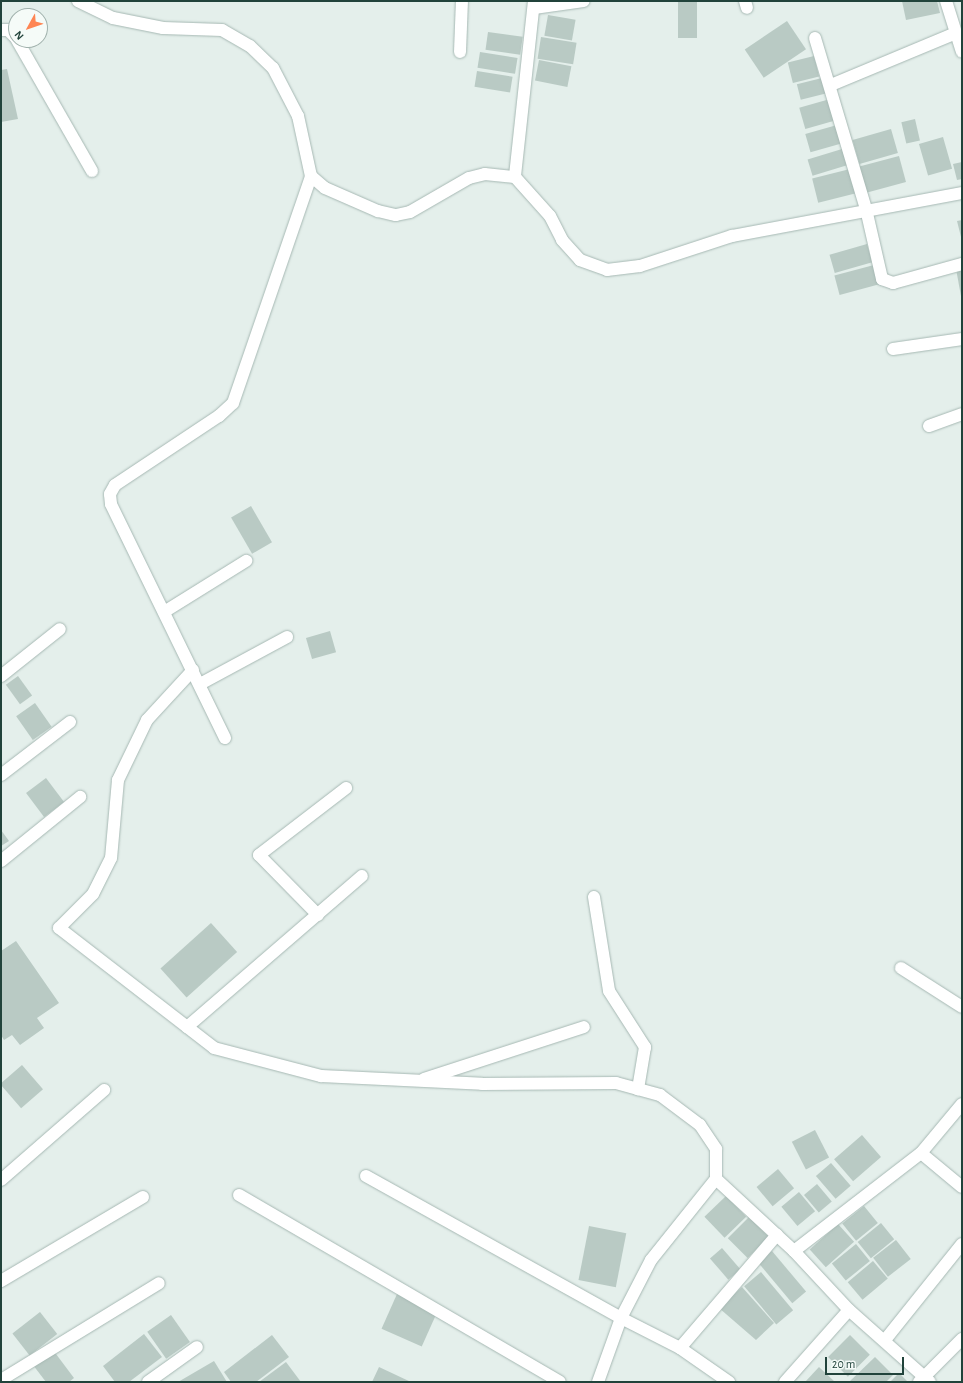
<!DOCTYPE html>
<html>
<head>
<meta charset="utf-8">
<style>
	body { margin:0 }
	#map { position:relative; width:963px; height:1383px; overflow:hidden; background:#e4efeb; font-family:"Alegreya Sans",sans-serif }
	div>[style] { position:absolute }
	.building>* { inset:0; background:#b9cac4; transform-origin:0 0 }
	.roads { filter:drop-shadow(0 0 1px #a6b8b3) drop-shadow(0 0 1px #a6b8b3) }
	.lane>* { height:12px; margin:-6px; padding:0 6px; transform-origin:6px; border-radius:6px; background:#fff }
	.street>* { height:12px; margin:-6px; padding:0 6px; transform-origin:6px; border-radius:6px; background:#fff }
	span { translate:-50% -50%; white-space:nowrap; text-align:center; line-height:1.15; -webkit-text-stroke:4px #f5fbf8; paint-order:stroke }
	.frame { position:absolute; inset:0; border:2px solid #21433b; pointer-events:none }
	.north { position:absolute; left:8px; top:8px; width:40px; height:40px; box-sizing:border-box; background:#f5fbf8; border:1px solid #a0b1ac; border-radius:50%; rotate:230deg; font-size:11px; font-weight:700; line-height:16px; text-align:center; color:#21433b }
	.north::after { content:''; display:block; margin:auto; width:14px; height:18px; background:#fe8553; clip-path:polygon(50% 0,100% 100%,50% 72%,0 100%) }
	.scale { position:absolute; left:825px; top:1357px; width:79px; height:18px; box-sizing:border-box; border:2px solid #21433b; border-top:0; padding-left:5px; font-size:12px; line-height:14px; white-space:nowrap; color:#21433b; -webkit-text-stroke:3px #f5fbf8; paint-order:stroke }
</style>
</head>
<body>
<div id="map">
	<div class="building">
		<i style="left:678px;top:1px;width:19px;height:37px"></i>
		<i style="clip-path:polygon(902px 1px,937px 1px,940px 13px,906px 20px)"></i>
		<i style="left:548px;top:15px;width:28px;height:21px;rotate:10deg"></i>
		<i style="left:787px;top:21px;width:34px;height:51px;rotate:56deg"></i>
		<i style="left:488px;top:32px;width:35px;height:18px;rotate:8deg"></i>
		<i style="left:541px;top:37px;width:36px;height:22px;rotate:9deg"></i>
		<i style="left:480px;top:52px;width:38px;height:16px;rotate:9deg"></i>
		<i style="left:814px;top:56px;width:21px;height:27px;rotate:76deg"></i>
		<i style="left:539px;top:60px;width:33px;height:21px;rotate:11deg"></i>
		<i style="clip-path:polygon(7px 69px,18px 119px,1px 122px,1px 70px)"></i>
		<i style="left:477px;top:71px;width:36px;height:16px;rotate:9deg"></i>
		<i style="left:826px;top:77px;width:16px;height:30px;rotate:76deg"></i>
		<i style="left:830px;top:99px;width:22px;height:32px;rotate:74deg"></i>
		<i style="left:915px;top:119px;width:22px;height:14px;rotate:77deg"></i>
		<i style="left:837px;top:125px;width:19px;height:33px;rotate:74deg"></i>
		<i style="left:891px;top:129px;width:25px;height:40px;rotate:74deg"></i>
		<i style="left:943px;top:137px;width:33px;height:25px;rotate:74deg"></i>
		<i style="left:842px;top:149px;width:17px;height:36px;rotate:73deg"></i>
		<i style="left:899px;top:156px;width:27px;height:42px;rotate:75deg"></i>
		<i style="clip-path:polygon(962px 162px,962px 179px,957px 180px,953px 164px)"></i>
		<i style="left:850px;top:169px;width:25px;height:39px;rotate:76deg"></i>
		<i style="clip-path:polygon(962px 220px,962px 237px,961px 237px,957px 221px)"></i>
		<i style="left:867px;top:244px;width:19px;height:39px;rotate:74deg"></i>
		<i style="left:874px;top:265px;width:20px;height:41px;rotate:75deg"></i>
		<i style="clip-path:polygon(962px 268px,962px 296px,961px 296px,956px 269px)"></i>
		<i style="left:251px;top:506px;width:42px;height:23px;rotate:60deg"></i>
		<i style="left:330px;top:631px;width:22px;height:25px;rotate:74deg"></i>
		<i style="left:18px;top:676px;width:24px;height:15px;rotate:54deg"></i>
		<i style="left:35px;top:703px;width:29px;height:23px;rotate:55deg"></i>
		<i style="left:46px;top:778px;width:30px;height:25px;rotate:53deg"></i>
		<i style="clip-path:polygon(1px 830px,9px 841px,1px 846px)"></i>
		<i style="left:211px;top:923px;width:39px;height:68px;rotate:48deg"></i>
		<i style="clip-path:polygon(16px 941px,59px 1003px,37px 1018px,44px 1028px,20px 1045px,12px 1035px,4px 1040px,1px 1035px,1px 951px)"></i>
		<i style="left:22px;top:1065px;width:32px;height:29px;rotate:49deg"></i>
		<i style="left:815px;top:1130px;width:31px;height:26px;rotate:63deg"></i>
		<i style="left:862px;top:1135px;width:29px;height:37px;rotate:49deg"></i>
		<i style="left:831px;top:1163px;width:30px;height:20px;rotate:49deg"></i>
		<i style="left:778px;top:1169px;width:25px;height:28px;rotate:50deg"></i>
		<i style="left:817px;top:1184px;width:23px;height:17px;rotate:50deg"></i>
		<i style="left:799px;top:1192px;width:25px;height:23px;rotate:50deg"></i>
		<i style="left:726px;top:1196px;width:29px;height:30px;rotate:46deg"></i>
		<i style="left:864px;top:1206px;width:22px;height:28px;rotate:51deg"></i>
		<i style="left:749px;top:1217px;width:28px;height:30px;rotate:45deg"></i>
		<i style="left:881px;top:1223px;width:21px;height:30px;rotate:51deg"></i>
		<i style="left:838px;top:1224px;width:24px;height:38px;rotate:48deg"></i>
		<i style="left:589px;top:1226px;width:38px;height:55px;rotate:11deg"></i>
		<i style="left:896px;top:1240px;width:24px;height:29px;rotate:52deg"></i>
		<i style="left:856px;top:1244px;width:22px;height:31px;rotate:51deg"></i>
		<i style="left:722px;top:1248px;width:28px;height:16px;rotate:49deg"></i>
		<i style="left:772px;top:1251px;width:53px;height:18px;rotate:50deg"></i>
		<i style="left:873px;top:1261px;width:23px;height:33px;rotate:50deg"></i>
		<i style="left:761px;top:1272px;width:50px;height:22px;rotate:50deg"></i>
		<i style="clip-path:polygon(742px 1287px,774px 1323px,756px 1340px,719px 1308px)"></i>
		<i style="left:397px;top:1294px;width:44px;height:38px;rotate:24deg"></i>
		<i style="left:40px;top:1312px;width:28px;height:35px;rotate:52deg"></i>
		<i style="left:171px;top:1315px;width:33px;height:29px;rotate:55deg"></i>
		<i style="clip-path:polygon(144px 1334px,162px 1357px,129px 1382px,115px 1382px,103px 1366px)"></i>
		<i style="clip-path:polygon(272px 1335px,289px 1357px,256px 1382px,231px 1382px,224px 1372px)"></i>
		<i style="left:850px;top:1335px;width:28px;height:31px;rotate:45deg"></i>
		<i style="clip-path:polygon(53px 1350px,74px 1378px,69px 1382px,46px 1382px,33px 1365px)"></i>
		<i style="clip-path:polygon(875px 1357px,893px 1375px,886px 1382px,849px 1382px)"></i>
		<i style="clip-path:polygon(214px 1361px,227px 1382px,178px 1382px)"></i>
		<i style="clip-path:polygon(286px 1362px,301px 1382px,259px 1382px)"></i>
		<i style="clip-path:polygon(379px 1367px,411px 1382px,372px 1382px)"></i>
		<i style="clip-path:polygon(819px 1367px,835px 1382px,805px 1382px)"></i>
		<i style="clip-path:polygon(899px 1373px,908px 1382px,890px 1382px)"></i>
	</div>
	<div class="roads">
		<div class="lane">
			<i style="left:594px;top:897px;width:95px;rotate:80.9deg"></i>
			<i style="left:609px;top:991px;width:67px;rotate:57.3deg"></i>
			<i style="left:645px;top:1047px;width:43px;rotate:99.5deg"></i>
		</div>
		<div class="street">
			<i style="left:78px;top:1px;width:39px;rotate:26deg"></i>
			<i style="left:113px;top:18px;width:51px;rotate:11.3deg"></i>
			<i style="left:163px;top:28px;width:59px;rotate:1.9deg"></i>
			<i style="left:222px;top:30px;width:32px;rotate:30deg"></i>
			<i style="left:250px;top:46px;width:32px;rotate:44deg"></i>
			<i style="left:273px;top:68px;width:54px;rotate:62.5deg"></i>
			<i style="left:298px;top:116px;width:61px;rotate:77.8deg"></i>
			<i style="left:311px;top:176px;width:18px;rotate:41deg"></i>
			<i style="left:325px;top:188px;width:58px;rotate:23.5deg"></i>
			<i style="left:378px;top:211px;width:18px;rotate:13deg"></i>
			<i style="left:396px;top:215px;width:14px;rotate:-12deg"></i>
			<i style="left:410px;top:212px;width:68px;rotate:-30deg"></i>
			<i style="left:469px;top:178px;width:16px;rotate:-14deg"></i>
			<i style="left:485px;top:174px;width:30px;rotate:6deg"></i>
			<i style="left:534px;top:1px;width:177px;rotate:96.2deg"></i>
			<i style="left:515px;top:177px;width:52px;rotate:48.1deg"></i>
			<i style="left:550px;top:216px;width:27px;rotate:63deg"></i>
			<i style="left:562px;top:240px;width:27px;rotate:48deg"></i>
			<i style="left:580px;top:260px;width:29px;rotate:20deg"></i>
			<i style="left:607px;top:270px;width:33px;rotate:-7deg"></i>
			<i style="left:640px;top:266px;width:97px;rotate:-18.1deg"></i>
			<i style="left:732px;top:236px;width:234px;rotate:-10.6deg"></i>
			<i style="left:745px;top:1px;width:7px;rotate:74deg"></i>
			<i style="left:946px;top:1px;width:53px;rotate:72.6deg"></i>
			<i style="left:534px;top:8px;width:50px;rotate:-8deg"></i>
			<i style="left:1px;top:30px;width:7px"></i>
			<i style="left:8px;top:30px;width:11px;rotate:45deg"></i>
			<i style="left:815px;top:38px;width:178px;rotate:73.4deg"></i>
			<i style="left:866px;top:209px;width:72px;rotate:77.1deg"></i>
			<i style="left:882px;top:279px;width:12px;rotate:20deg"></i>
			<i style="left:893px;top:283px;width:72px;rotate:-15.4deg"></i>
			<i style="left:17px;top:40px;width:151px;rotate:60.2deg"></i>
			<i style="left:460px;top:52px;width:51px;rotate:-87.8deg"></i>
			<i style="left:831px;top:85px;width:135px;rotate:-22.6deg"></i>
			<i style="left:893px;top:349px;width:70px;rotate:-8.2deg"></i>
			<i style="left:929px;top:426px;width:35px;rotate:-20deg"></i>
			<i style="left:164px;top:612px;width:97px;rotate:-31.9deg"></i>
			<i style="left:193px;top:670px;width:68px;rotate:132.6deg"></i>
			<i style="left:147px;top:720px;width:67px;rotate:115.8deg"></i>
			<i style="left:118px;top:780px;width:78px;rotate:95.1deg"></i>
			<i style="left:111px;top:858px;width:40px;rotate:116.6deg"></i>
			<i style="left:93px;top:894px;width:48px;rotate:135deg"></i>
			<i style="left:59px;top:928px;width:196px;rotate:37.7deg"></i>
			<i style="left:214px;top:1048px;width:111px;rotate:14.7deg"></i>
			<i style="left:321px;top:1076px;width:161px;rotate:2.8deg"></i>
			<i style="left:482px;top:1084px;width:134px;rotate:-0.4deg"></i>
			<i style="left:616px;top:1083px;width:46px;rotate:15.3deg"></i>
			<i style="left:660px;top:1095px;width:50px;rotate:36.9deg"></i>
			<i style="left:700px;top:1125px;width:29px;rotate:56deg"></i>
			<i style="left:716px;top:1149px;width:30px;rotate:90deg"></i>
			<i style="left:716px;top:1179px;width:106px;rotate:42.7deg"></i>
			<i style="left:794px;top:1251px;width:81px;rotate:47deg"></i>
			<i style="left:849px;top:1310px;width:108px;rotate:41.6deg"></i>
			<i style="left:1px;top:676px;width:75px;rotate:-38.5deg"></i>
			<i style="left:200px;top:684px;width:99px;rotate:-28.4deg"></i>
			<i style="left:225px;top:738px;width:260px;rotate:-116deg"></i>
			<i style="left:111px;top:504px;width:10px;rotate:-96deg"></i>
			<i style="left:110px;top:494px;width:10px;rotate:-61deg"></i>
			<i style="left:115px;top:485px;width:125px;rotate:-33.6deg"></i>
			<i style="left:219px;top:416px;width:19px;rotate:-43deg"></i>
			<i style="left:233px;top:403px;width:240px;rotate:-71deg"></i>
			<i style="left:1px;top:775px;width:87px;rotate:-37.5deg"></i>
			<i style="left:1px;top:861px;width:102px;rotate:-39deg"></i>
			<i style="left:318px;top:915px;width:84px;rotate:-134.5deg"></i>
			<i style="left:259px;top:855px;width:110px;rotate:-37.6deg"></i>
			<i style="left:901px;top:968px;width:72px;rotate:32.6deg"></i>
			<i style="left:187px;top:1027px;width:231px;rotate:-40.8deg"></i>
			<i style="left:424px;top:1079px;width:168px;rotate:-18deg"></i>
			<i style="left:921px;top:1153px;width:53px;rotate:39.7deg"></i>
			<i style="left:366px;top:1176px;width:292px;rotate:29.1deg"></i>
			<i style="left:621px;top:1318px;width:66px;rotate:27deg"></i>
			<i style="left:680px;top:1348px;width:60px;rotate:34.8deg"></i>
			<i style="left:1px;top:1180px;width:137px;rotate:-41.1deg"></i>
			<i style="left:239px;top:1195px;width:371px;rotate:30.2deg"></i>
			<i style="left:794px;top:1251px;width:160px;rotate:-37.7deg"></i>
			<i style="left:921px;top:1153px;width:64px;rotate:-50.1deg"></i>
			<i style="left:1px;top:1281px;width:165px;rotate:-30.6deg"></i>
			<i style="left:885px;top:1340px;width:123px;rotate:-51.3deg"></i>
			<i style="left:680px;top:1348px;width:149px;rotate:-49.4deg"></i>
			<i style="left:1px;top:1380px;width:185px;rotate:-31.5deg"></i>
			<i style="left:148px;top:1382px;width:60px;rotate:-35.5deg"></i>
			<i style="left:598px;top:1382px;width:68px;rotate:-70.2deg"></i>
			<i style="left:621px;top:1318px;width:65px;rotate:-62.7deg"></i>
			<i style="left:651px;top:1260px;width:104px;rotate:-51.3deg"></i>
			<i style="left:785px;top:1382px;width:96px;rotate:-48.4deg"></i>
			<i style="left:919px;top:1382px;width:61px;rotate:-45deg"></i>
		</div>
	</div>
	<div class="frame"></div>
	<div class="north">N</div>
	<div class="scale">20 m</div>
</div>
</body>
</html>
